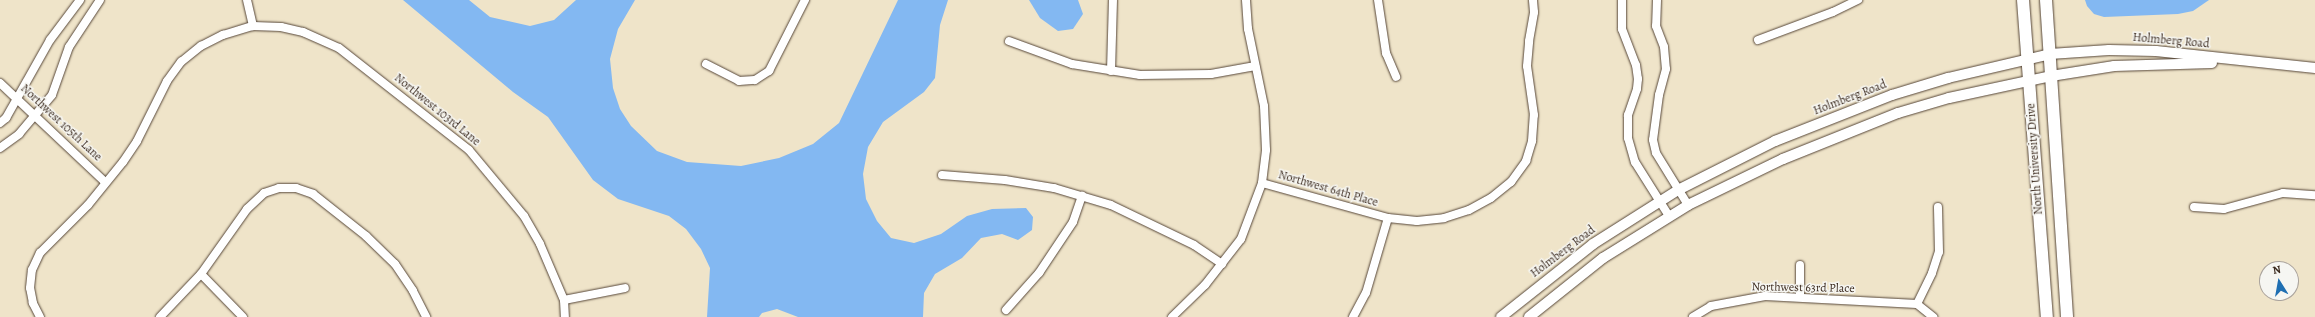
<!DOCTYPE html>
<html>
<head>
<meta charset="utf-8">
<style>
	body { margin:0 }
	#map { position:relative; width:2315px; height:317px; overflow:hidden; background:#efe4c9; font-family:Alegreya,serif }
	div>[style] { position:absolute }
	.water>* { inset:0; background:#83b8f2 }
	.roads { filter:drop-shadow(0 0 1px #564638) drop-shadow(0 0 1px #564638) }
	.minor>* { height:8px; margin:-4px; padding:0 4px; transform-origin:4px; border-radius:4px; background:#fff }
	.tertiary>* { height:10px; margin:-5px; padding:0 5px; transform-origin:5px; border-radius:5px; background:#fff }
	.secondary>* { height:12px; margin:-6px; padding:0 6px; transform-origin:6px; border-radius:6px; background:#fff }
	span { translate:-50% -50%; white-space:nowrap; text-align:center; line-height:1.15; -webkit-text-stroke:3px #f6f6f2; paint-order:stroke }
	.street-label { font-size:12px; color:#3b2a1e }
	.north { position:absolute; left:2259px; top:261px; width:40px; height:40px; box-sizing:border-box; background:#f6f6f2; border:1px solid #aba49d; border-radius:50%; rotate:349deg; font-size:11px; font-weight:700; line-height:16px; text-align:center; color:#3b2a1e }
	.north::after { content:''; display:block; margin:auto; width:14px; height:18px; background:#1f6fb2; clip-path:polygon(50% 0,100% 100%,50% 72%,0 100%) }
</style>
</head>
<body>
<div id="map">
	<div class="water">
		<i style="clip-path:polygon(403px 0,469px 0,490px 17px,530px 26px,554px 20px,576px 0,635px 0,618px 29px,610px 59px,613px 88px,620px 109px,631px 126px,657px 151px,687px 162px,741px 166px,779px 158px,813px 144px,839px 123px,898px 0,948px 0,940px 25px,935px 78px,924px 92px,883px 122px,868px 147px,863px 174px,866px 199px,877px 221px,891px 238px,914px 243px,941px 234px,967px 216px,992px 209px,1026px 208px,1033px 217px,1032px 230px,1018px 240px,1002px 234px,981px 238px,962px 258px,935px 274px,924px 293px,923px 317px,798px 317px,777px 309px,762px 313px,759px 317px,707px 317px,710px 268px,701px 249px,686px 229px,669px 216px,618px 199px,593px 180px,548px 117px,513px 92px)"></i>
		<i style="clip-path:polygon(1029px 0,1078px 0,1083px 14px,1073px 29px,1058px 31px,1040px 18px)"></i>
		<i style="clip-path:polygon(2085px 0,2209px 0,2193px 11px,2178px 14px,2104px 17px,2094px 14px,2087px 6px)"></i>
	</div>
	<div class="roads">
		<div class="minor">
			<i style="left:247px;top:0;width:27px;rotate:77deg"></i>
			<i style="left:1378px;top:0;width:54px;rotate:81.4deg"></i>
			<i style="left:1386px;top:53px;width:26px;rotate:67deg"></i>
			<i style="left:1622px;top:0;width:29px;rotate:90deg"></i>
			<i style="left:1622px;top:29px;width:39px;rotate:69deg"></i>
			<i style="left:1636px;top:65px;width:14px;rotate:82deg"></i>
			<i style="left:1638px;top:79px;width:10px;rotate:96deg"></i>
			<i style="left:1637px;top:89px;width:28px;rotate:109deg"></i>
			<i style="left:1628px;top:115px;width:23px;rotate:90deg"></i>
			<i style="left:1628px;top:138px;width:25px;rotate:74deg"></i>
			<i style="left:1635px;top:162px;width:64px;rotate:57.8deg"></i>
			<i style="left:1657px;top:0;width:26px;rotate:92deg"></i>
			<i style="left:1656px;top:26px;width:22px;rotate:69deg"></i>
			<i style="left:1664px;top:47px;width:22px;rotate:85deg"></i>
			<i style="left:1666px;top:69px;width:27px;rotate:105deg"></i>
			<i style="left:1659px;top:95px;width:45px;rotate:97.6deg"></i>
			<i style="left:1653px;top:140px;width:13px;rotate:77deg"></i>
			<i style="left:1656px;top:153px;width:61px;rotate:58.4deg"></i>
			<i style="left:1758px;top:40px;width:80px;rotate:-20.5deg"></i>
			<i style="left:1833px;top:12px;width:28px;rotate:-26deg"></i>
			<i style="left:1009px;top:41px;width:67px;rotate:20.1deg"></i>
			<i style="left:1072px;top:64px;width:69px;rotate:9.2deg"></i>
			<i style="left:1140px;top:75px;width:71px;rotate:-0.8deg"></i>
			<i style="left:1211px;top:74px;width:45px;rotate:-10.3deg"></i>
			<i style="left:706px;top:64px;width:37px;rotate:27deg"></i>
			<i style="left:739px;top:81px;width:16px;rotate:-4deg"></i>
			<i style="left:755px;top:80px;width:17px;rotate:-33deg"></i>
			<i style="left:769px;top:71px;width:80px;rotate:-63.1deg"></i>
			<i style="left:1111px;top:71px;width:71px;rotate:-88.4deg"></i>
			<i style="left:0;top:83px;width:143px;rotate:43.3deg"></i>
			<i style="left:0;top:123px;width:8px;rotate:-40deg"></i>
			<i style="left:6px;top:118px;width:90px;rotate:-60.6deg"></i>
			<i style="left:50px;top:40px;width:50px;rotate:-53.1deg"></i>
			<i style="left:0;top:148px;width:24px;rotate:-36deg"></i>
			<i style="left:19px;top:134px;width:51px;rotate:-49.8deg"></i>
			<i style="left:52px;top:95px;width:51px;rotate:-70.5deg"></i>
			<i style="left:69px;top:47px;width:56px;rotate:-56.6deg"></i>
			<i style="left:942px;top:175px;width:63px;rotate:4.5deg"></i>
			<i style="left:1005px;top:180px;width:50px;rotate:9.3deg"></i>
			<i style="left:1054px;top:188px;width:59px;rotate:16.6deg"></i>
			<i style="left:1111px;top:205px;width:92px;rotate:25.7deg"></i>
			<i style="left:1194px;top:245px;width:34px;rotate:34deg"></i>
			<i style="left:1262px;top:183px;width:131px;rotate:15.5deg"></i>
			<i style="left:1388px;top:218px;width:29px;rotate:6deg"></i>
			<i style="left:1417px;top:221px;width:27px;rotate:-6deg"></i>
			<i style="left:1444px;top:218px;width:26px;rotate:-18deg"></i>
			<i style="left:1469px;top:210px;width:25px;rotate:-29deg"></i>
			<i style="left:1491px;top:198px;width:26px;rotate:-39deg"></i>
			<i style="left:1511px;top:182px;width:26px;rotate:-54deg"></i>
			<i style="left:1526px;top:161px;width:21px;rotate:-73deg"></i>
			<i style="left:1532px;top:141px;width:26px;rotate:-86deg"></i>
			<i style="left:1534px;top:115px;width:49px;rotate:-98.1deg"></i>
			<i style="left:1527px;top:66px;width:25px;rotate:-85deg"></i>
			<i style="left:1529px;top:41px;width:29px;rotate:-80deg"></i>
			<i style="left:1534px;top:12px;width:12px;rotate:-95deg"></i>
			<i style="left:2194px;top:207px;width:30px;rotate:4deg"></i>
			<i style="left:2224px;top:209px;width:61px;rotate:-15.2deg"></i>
			<i style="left:2283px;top:193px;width:32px;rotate:4deg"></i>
			<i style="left:201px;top:274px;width:60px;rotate:45.7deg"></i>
			<i style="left:1800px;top:297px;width:32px;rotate:-90deg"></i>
			<i style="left:564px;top:300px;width:62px;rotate:-11.1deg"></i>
			<i style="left:1917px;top:304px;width:34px;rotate:-64deg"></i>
			<i style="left:1932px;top:273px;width:22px;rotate:-72deg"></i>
			<i style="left:1939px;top:252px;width:45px;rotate:-91.3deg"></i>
			<i style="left:1917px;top:304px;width:21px;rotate:39deg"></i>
			<i style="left:1006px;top:310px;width:50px;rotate:-48.3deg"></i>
			<i style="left:1039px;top:273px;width:61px;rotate:-56.3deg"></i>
			<i style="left:1073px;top:222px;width:28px;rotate:-71deg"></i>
			<i style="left:40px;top:317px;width:16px;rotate:-117deg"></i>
			<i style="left:33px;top:303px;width:15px;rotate:-101deg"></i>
			<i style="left:30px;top:288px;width:18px;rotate:-84deg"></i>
			<i style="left:32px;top:270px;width:19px;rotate:-65deg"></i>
			<i style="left:40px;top:253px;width:68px;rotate:-45deg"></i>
			<i style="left:88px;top:205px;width:55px;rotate:-50.9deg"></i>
			<i style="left:123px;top:162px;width:25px;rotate:-56deg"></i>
			<i style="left:137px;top:141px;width:67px;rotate:-63.4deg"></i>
			<i style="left:167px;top:81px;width:24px;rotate:-54deg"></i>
			<i style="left:181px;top:62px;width:26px;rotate:-39deg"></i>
			<i style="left:201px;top:46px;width:25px;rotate:-27deg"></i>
			<i style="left:223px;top:35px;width:31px;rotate:-17deg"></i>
			<i style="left:253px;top:26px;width:28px;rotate:2deg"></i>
			<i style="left:281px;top:27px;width:23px;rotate:13deg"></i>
			<i style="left:303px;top:32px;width:39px;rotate:24deg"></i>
			<i style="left:339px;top:48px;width:165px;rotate:38.1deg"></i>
			<i style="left:469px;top:150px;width:86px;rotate:50.2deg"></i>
			<i style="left:524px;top:216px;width:32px;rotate:60deg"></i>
			<i style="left:540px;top:244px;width:61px;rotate:66.8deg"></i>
			<i style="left:564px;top:300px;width:17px;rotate:87deg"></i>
			<i style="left:160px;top:317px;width:59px;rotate:-46.4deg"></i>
			<i style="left:201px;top:274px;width:80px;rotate:-54.7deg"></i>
			<i style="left:247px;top:209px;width:23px;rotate:-43deg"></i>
			<i style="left:264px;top:193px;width:16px;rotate:-18deg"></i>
			<i style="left:279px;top:188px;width:17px"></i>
			<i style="left:296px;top:188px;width:18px;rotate:19deg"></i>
			<i style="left:313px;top:194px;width:68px;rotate:38.4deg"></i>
			<i style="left:366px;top:236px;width:40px;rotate:44deg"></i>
			<i style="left:395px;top:264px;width:32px;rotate:56deg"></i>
			<i style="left:413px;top:291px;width:29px;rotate:63deg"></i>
			<i style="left:1172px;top:317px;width:46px;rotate:-44.1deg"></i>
			<i style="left:1205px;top:285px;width:58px;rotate:-52deg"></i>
			<i style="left:1241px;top:239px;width:60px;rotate:-69.4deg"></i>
			<i style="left:1262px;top:183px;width:33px;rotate:-83deg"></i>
			<i style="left:1266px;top:150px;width:44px;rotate:-92.6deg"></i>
			<i style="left:1264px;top:106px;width:79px;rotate:-101.7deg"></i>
			<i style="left:1248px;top:29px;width:29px;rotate:-94deg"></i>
			<i style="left:1353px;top:317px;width:27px;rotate:-62deg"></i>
			<i style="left:1366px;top:293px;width:78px;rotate:-73.7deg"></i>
			<i style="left:1693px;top:317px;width:21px;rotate:-31deg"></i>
			<i style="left:1711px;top:306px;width:55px;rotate:-10.5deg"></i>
			<i style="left:1765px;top:296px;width:152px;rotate:3deg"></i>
		</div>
		<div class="tertiary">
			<i style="left:1501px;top:317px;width:117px;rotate:-38.4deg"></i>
			<i style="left:1593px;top:244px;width:101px;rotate:-32.4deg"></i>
			<i style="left:1678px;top:190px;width:109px;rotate:-26.8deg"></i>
			<i style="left:1775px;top:141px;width:126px;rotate:-21.5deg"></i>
			<i style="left:1892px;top:95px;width:59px;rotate:-16.9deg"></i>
			<i style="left:1948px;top:78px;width:105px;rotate:-13.2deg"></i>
			<i style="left:2050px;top:54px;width:59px;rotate:-3.9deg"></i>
			<i style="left:2109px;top:50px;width:47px;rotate:1.2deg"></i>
			<i style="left:2156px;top:51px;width:160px;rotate:6.1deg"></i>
			<i style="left:1529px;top:317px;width:95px;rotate:-38.6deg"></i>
			<i style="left:1603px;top:258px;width:100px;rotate:-31.9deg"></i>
			<i style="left:1688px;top:205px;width:106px;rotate:-25.8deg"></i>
			<i style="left:1783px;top:159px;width:124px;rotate:-21.8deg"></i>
			<i style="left:1898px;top:113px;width:53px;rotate:-16.4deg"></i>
			<i style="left:1949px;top:98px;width:104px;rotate:-12.2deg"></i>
			<i style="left:2051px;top:76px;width:64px;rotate:-9deg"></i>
			<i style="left:2114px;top:66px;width:98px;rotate:-1.8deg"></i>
		</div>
		<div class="secondary">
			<i style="left:2023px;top:0;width:318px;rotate:85.7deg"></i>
			<i style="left:2046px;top:0;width:318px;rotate:86.2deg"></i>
		</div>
	</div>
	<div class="street-label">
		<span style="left:2171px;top:41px;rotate:5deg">Holmberg Road</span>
		<span style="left:1850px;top:98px;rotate:-21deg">Holmberg Road</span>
		<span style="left:437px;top:110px;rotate:39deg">Northwest 103rd Lane</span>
		<span style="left:61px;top:123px;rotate:43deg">Northwest 105th Lane</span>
		<span style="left:2035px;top:159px;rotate:-94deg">North University Drive</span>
		<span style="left:1328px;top:189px;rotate:16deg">Northwest 64th Place</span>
		<span style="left:1563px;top:252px;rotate:-37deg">Holmberg Road</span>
		<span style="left:1803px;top:288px;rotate:1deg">Northwest 63rd Place</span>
	</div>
	<div class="north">N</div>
</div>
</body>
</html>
